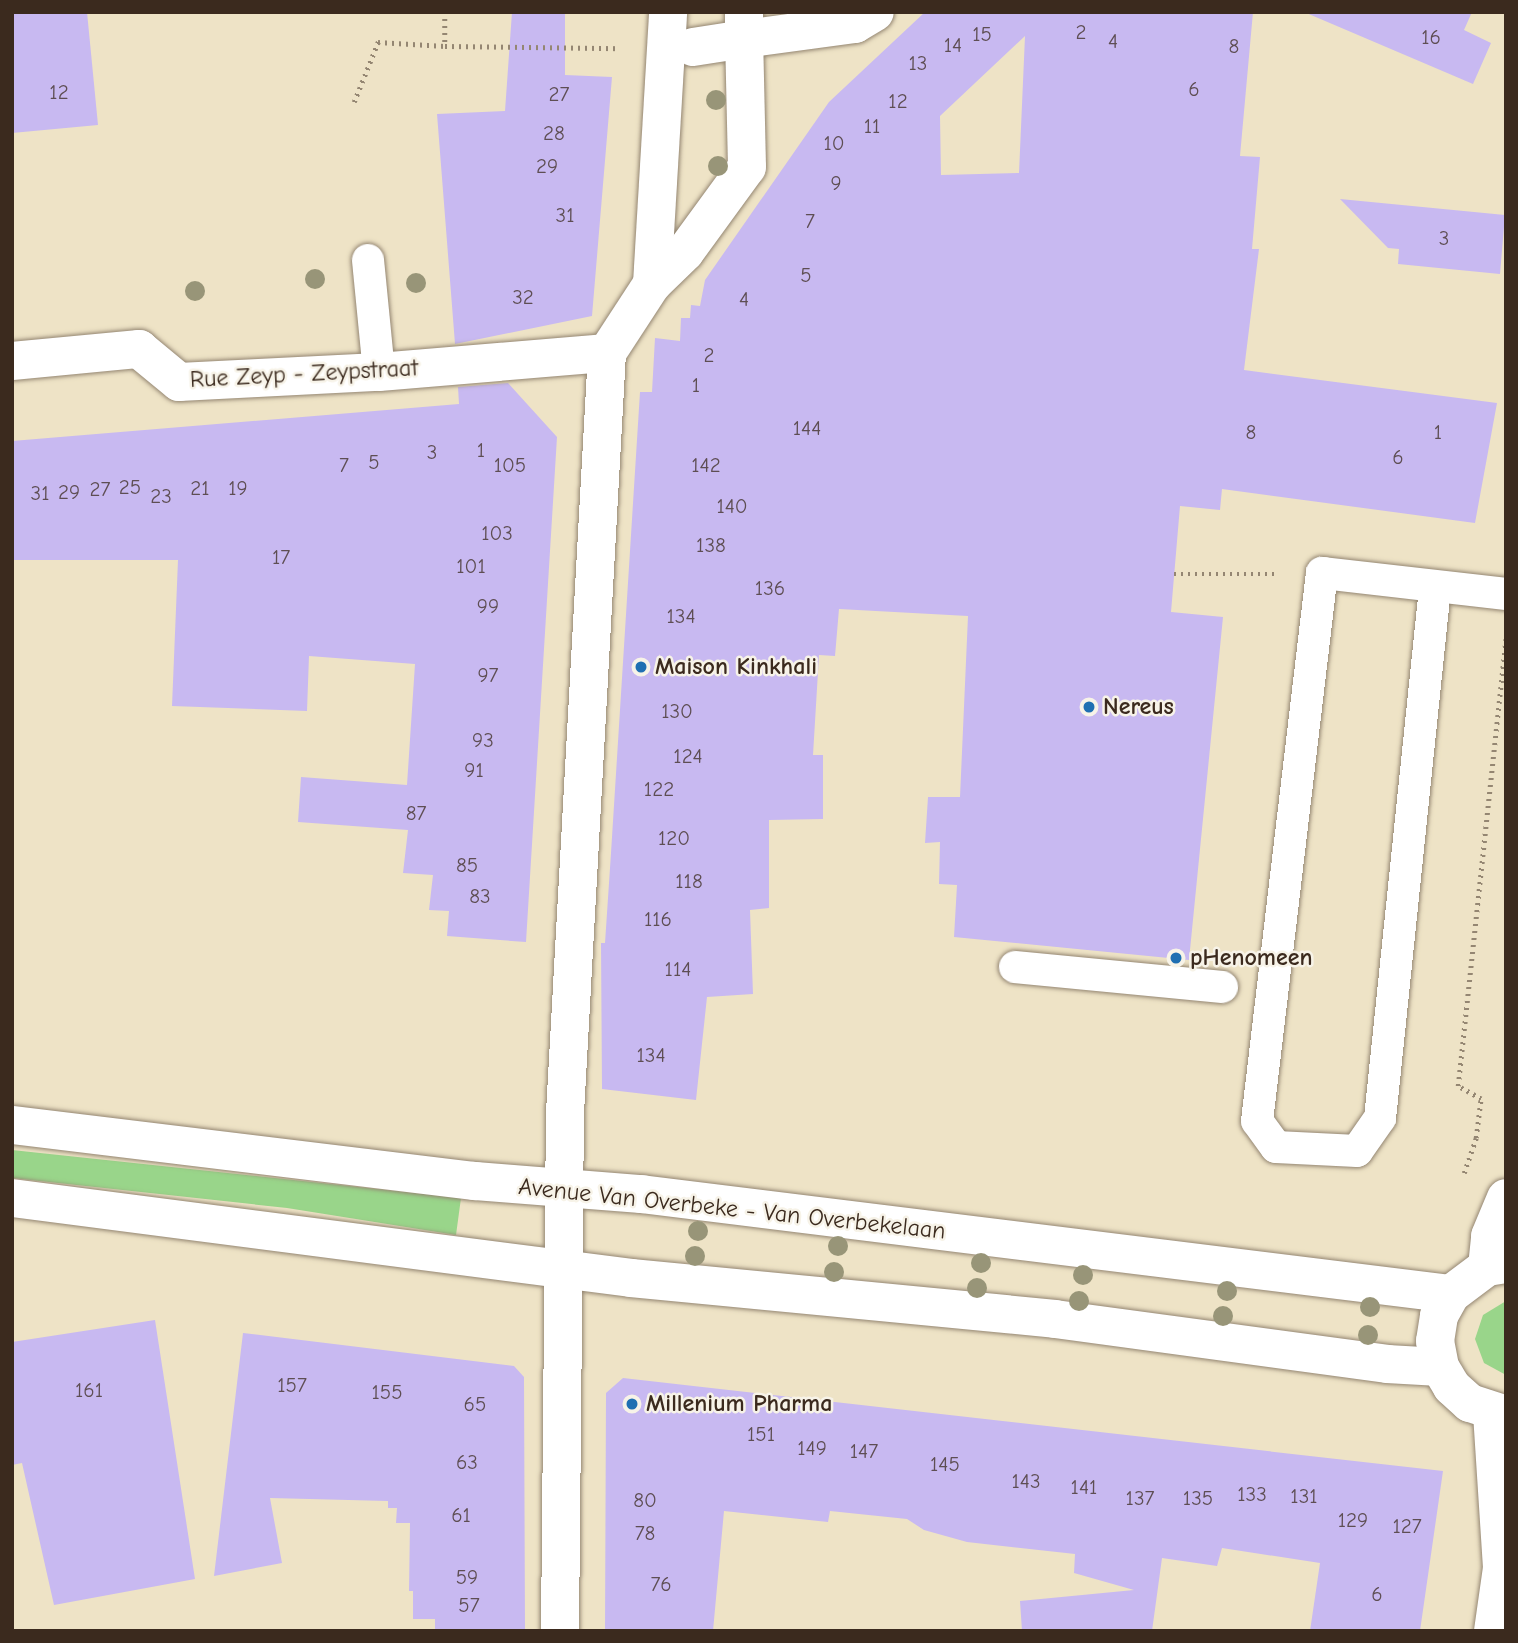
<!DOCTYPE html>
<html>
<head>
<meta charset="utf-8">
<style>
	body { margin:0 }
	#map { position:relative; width:1518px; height:1643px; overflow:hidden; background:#eee3c6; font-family:"Comic Neue",sans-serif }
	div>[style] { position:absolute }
	.green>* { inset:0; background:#99d58a }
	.building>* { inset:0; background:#c8b9f1 }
	.path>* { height:4.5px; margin-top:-2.25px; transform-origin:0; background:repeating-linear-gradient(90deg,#948672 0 2px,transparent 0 7px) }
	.roads { filter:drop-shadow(0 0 2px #948672) drop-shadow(0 0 2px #948672) }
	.service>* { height:32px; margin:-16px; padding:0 16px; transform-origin:16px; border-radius:16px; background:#fff }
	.pedestrian>* { height:38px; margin:-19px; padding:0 19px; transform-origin:19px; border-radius:19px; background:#fff }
	.minor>* { height:38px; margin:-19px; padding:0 19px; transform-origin:19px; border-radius:19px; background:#fff }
	.tertiary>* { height:38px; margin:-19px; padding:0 19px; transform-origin:19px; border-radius:19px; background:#fff }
	.trees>* { width:20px; height:20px; margin:-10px; border-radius:50%; background:#989578 }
	.dots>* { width:19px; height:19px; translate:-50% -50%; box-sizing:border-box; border:4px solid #f7f3e8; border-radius:50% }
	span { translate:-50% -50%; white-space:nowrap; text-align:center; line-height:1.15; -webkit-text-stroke:5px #f7f3e8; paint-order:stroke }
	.number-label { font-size:21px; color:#5e4e53 }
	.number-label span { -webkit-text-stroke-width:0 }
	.street-label { font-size:24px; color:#3b2a1e }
	.poi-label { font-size:24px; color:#3b2a1e; font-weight:700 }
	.left { translate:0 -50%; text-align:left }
	.frame { position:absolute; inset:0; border:14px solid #3b2a1e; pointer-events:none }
</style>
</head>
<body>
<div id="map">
	<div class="green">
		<i style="clip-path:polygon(12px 1150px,461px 1198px,456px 1235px,287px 1208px,12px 1178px)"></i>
		<i style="clip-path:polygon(1506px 1301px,1506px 1375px,1484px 1363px,1475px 1339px,1483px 1315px)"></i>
	</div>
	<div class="building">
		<i style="clip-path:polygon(12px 12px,87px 12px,98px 125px,12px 133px)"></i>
		<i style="clip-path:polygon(512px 12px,565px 12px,565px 75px,612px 77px,592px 316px,455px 344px,437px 114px,505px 111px)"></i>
		<i style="clip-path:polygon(evenodd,925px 12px,1253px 12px,1240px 156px,1260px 157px,1252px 249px,1259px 249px,1244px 370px,1497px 403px,1475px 523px,1222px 489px,1220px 510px,1180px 506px,1171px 612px,1223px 617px,1189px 960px,954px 937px,957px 885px,939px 884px,940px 842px,925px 843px,928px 797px,960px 797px,968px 616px,839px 609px,835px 656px,819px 655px,813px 755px,823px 755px,823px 819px,769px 820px,769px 908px,750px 910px,753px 994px,707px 997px,696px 1100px,602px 1089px,601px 943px,605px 943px,611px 853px,640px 392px,652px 392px,655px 338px,680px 341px,681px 318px,690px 318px,691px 305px,700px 306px,705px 280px,829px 102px,925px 12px,1025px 36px,1019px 173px,941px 175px,940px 116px,1025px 36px)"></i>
		<i style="clip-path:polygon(1304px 12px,1472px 12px,1464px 30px,1491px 43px,1473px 84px)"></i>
		<i style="clip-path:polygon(1340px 199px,1505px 215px,1500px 274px,1398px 264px,1399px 249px,1388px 248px)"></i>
		<i style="clip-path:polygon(508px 383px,557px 437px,526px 942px,447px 936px,449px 911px,429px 910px,433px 875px,403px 873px,408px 830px,298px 822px,301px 777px,407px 785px,415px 664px,309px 656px,307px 711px,172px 706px,178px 560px,12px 560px,12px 441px,459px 404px,458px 387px)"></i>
		<i style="clip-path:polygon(155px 1320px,195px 1579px,54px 1605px,22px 1463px,12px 1465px,12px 1342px)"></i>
		<i style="clip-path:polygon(243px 1333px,514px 1366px,524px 1377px,525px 1631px,435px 1631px,435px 1619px,413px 1619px,413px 1591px,409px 1591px,410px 1523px,396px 1523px,397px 1508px,388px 1508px,388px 1501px,270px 1498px,282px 1563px,214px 1576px)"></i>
		<i style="clip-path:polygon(623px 1378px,1443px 1471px,1420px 1631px,1310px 1631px,1320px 1563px,1222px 1548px,1217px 1566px,1162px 1558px,1152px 1631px,1022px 1631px,1020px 1601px,1134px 1590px,1074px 1573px,1075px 1554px,967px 1542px,924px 1530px,907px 1519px,830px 1511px,828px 1522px,724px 1511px,713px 1631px,605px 1631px,606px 1393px)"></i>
	</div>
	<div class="path">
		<i style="left:445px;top:12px;width:34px;rotate:90deg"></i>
		<i style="left:445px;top:46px;width:175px;rotate:0.7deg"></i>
		<i style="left:354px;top:102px;width:65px;rotate:-68.2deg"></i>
		<i style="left:378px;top:42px;width:67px;rotate:3.4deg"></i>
		<i style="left:1174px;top:574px;width:105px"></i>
		<i style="left:1464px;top:1173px;width:37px;rotate:-71deg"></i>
		<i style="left:1476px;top:1138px;width:39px;rotate:-83deg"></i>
		<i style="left:1481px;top:1099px;width:26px;rotate:-151deg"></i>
		<i style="left:1458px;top:1086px;width:450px;rotate:-83.9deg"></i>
	</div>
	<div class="roads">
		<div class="service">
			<i style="left:368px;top:260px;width:113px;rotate:84.4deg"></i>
			<i style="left:1435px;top:588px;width:533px;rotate:95.92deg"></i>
			<i style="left:1380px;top:1118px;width:40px;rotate:124.9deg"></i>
			<i style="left:1357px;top:1151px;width:81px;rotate:-177.2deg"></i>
			<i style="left:1276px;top:1147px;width:32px;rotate:-126deg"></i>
			<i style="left:1257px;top:1121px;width:552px;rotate:-83.24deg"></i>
			<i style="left:1322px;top:573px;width:185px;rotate:6.5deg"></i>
			<i style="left:1015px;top:967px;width:208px;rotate:5.5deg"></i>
		</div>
		<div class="pedestrian">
			<i style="left:693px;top:47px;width:52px;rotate:-8.9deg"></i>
			<i style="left:744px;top:39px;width:27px;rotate:-90deg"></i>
			<i style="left:652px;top:284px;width:46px;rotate:-44.1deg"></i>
			<i style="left:685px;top:252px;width:105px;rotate:-53.9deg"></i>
			<i style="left:747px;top:167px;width:128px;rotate:-91.3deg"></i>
			<i style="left:744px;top:39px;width:112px;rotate:-7.7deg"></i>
			<i style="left:855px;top:24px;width:23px;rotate:-31deg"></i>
		</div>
		<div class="minor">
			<i style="left:12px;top:361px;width:128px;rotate:-5.4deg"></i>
			<i style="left:139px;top:349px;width:52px;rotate:39.5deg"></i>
			<i style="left:179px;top:382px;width:200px;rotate:-2.9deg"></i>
			<i style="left:379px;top:372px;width:229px;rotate:-4.8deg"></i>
			<i style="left:12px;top:1125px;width:466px;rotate:6.9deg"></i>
			<i style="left:475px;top:1181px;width:167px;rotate:4.5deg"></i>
			<i style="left:641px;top:1194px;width:816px;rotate:7.04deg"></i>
			<i style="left:12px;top:1198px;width:624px;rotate:7.36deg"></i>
			<i style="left:631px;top:1278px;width:426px;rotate:5.5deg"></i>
			<i style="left:1055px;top:1319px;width:335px;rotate:7.7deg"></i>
			<i style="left:1387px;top:1364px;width:53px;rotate:3.2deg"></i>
			<i style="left:560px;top:1631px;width:518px;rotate:-89.45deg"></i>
			<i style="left:565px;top:1113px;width:761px;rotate:-86.84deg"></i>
			<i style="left:607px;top:353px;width:82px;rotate:-56.9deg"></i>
			<i style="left:652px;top:284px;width:272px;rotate:-86.6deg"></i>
		</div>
		<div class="tertiary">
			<i style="left:1506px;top:1264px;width:19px;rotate:171deg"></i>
			<i style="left:1487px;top:1267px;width:45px;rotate:143.1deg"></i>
			<i style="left:1451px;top:1294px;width:25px;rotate:119deg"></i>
			<i style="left:1439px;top:1316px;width:25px;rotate:99deg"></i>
			<i style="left:1435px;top:1341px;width:26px;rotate:79deg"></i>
			<i style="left:1440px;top:1367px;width:23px;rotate:59deg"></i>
			<i style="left:1452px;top:1387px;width:24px;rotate:42deg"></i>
			<i style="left:1470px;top:1403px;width:38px;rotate:18deg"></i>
			<i style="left:1487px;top:1267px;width:31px;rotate:-84deg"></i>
			<i style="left:1490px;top:1236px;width:41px;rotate:-67.2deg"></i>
			<i style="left:1492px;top:1413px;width:155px;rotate:86.3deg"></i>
			<i style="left:1502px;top:1568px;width:64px;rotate:98.1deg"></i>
		</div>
	</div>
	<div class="trees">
		<i style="left:716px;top:100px"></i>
		<i style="left:718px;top:166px"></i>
		<i style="left:315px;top:279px"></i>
		<i style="left:416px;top:283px"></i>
		<i style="left:195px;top:291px"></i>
		<i style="left:698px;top:1231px"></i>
		<i style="left:838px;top:1246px"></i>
		<i style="left:695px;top:1256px"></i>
		<i style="left:981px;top:1263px"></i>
		<i style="left:834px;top:1272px"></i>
		<i style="left:1083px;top:1275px"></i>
		<i style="left:977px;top:1288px"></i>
		<i style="left:1227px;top:1291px"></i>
		<i style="left:1079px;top:1301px"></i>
		<i style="left:1370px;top:1307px"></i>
		<i style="left:1223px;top:1316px"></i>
		<i style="left:1368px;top:1335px"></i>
	</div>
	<div class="dots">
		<i style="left:641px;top:667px;background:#1f6fb2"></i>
		<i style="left:1089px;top:707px;background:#1f6fb2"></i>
		<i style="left:1176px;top:958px;background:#1f6fb2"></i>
		<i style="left:632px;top:1404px;background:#1f6fb2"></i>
	</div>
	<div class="number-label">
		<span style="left:1081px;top:32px">2</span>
		<span style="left:982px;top:34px">15</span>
		<span style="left:1431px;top:37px">16</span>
		<span style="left:1113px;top:41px">4</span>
		<span style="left:953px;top:45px">14</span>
		<span style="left:1234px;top:46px">8</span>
		<span style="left:918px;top:63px">13</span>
		<span style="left:1194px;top:89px">6</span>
		<span style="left:59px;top:92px">12</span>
		<span style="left:559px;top:94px">27</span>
		<span style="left:898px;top:101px">12</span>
		<span style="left:872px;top:126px">11</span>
		<span style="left:554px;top:133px">28</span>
		<span style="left:834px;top:143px">10</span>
		<span style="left:547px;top:166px">29</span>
		<span style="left:836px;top:183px">9</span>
		<span style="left:565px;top:215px">31</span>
		<span style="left:810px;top:221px">7</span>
		<span style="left:1444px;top:238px">3</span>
		<span style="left:806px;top:275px">5</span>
		<span style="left:523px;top:297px">32</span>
		<span style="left:744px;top:299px">4</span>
		<span style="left:709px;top:355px">2</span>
		<span style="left:696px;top:385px">1</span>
		<span style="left:807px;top:428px">144</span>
		<span style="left:1251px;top:432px">8</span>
		<span style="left:1438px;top:432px">1</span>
		<span style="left:481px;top:450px">1</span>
		<span style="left:432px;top:452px">3</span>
		<span style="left:1398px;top:457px">6</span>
		<span style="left:374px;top:462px">5</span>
		<span style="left:344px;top:465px">7</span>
		<span style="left:510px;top:465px">105</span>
		<span style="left:706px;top:465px">142</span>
		<span style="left:130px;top:487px">25</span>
		<span style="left:200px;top:488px">21</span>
		<span style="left:238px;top:488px">19</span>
		<span style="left:100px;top:489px">27</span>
		<span style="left:69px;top:492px">29</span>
		<span style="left:40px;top:493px">31</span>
		<span style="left:161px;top:496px">23</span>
		<span style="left:732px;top:506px">140</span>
		<span style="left:497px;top:533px">103</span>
		<span style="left:711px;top:545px">138</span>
		<span style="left:281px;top:557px">17</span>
		<span style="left:471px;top:566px">101</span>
		<span style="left:770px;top:588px">136</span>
		<span style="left:488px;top:606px">99</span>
		<span style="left:681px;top:616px">134</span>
		<span style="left:488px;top:675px">97</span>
		<span style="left:677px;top:711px">130</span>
		<span style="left:483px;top:740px">93</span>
		<span style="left:688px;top:756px">124</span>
		<span style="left:474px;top:770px">91</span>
		<span style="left:659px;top:789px">122</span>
		<span style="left:416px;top:813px">87</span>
		<span style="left:674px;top:838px">120</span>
		<span style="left:467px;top:865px">85</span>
		<span style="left:689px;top:881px">118</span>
		<span style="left:480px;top:896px">83</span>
		<span style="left:658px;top:919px">116</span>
		<span style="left:678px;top:969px">114</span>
		<span style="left:651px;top:1055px">134</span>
		<span style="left:292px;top:1385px">157</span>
		<span style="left:89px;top:1390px">161</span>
		<span style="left:387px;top:1392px">155</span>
		<span style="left:475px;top:1404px">65</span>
		<span style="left:761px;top:1434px">151</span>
		<span style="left:812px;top:1448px">149</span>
		<span style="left:864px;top:1451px">147</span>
		<span style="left:467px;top:1462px">63</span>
		<span style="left:945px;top:1464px">145</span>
		<span style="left:1026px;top:1481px">143</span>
		<span style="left:1084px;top:1487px">141</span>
		<span style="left:1252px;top:1494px">133</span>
		<span style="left:1304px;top:1496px">131</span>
		<span style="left:1140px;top:1498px">137</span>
		<span style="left:1198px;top:1498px">135</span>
		<span style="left:645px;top:1500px">80</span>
		<span style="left:461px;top:1515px">61</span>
		<span style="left:1353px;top:1520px">129</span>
		<span style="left:1407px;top:1526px">127</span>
		<span style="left:645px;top:1533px">78</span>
		<span style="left:467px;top:1577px">59</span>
		<span style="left:661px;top:1584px">76</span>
		<span style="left:1377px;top:1594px">6</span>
		<span style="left:469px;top:1605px">57</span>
	</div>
	<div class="street-label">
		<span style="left:304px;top:374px;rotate:-3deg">Rue Zeyp - Zeypstraat</span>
		<span style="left:732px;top:1209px;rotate:6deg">Avenue Van Overbeke - Van Overbekelaan</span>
	</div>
	<div class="poi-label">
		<span class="left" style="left:655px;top:667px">Maison Kinkhali</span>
		<span class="left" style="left:1103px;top:707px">Nereus</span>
		<span class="left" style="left:1190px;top:958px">pHenomeen</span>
		<span class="left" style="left:646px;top:1404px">Millenium Pharma</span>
	</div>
	<div class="frame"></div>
</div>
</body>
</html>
